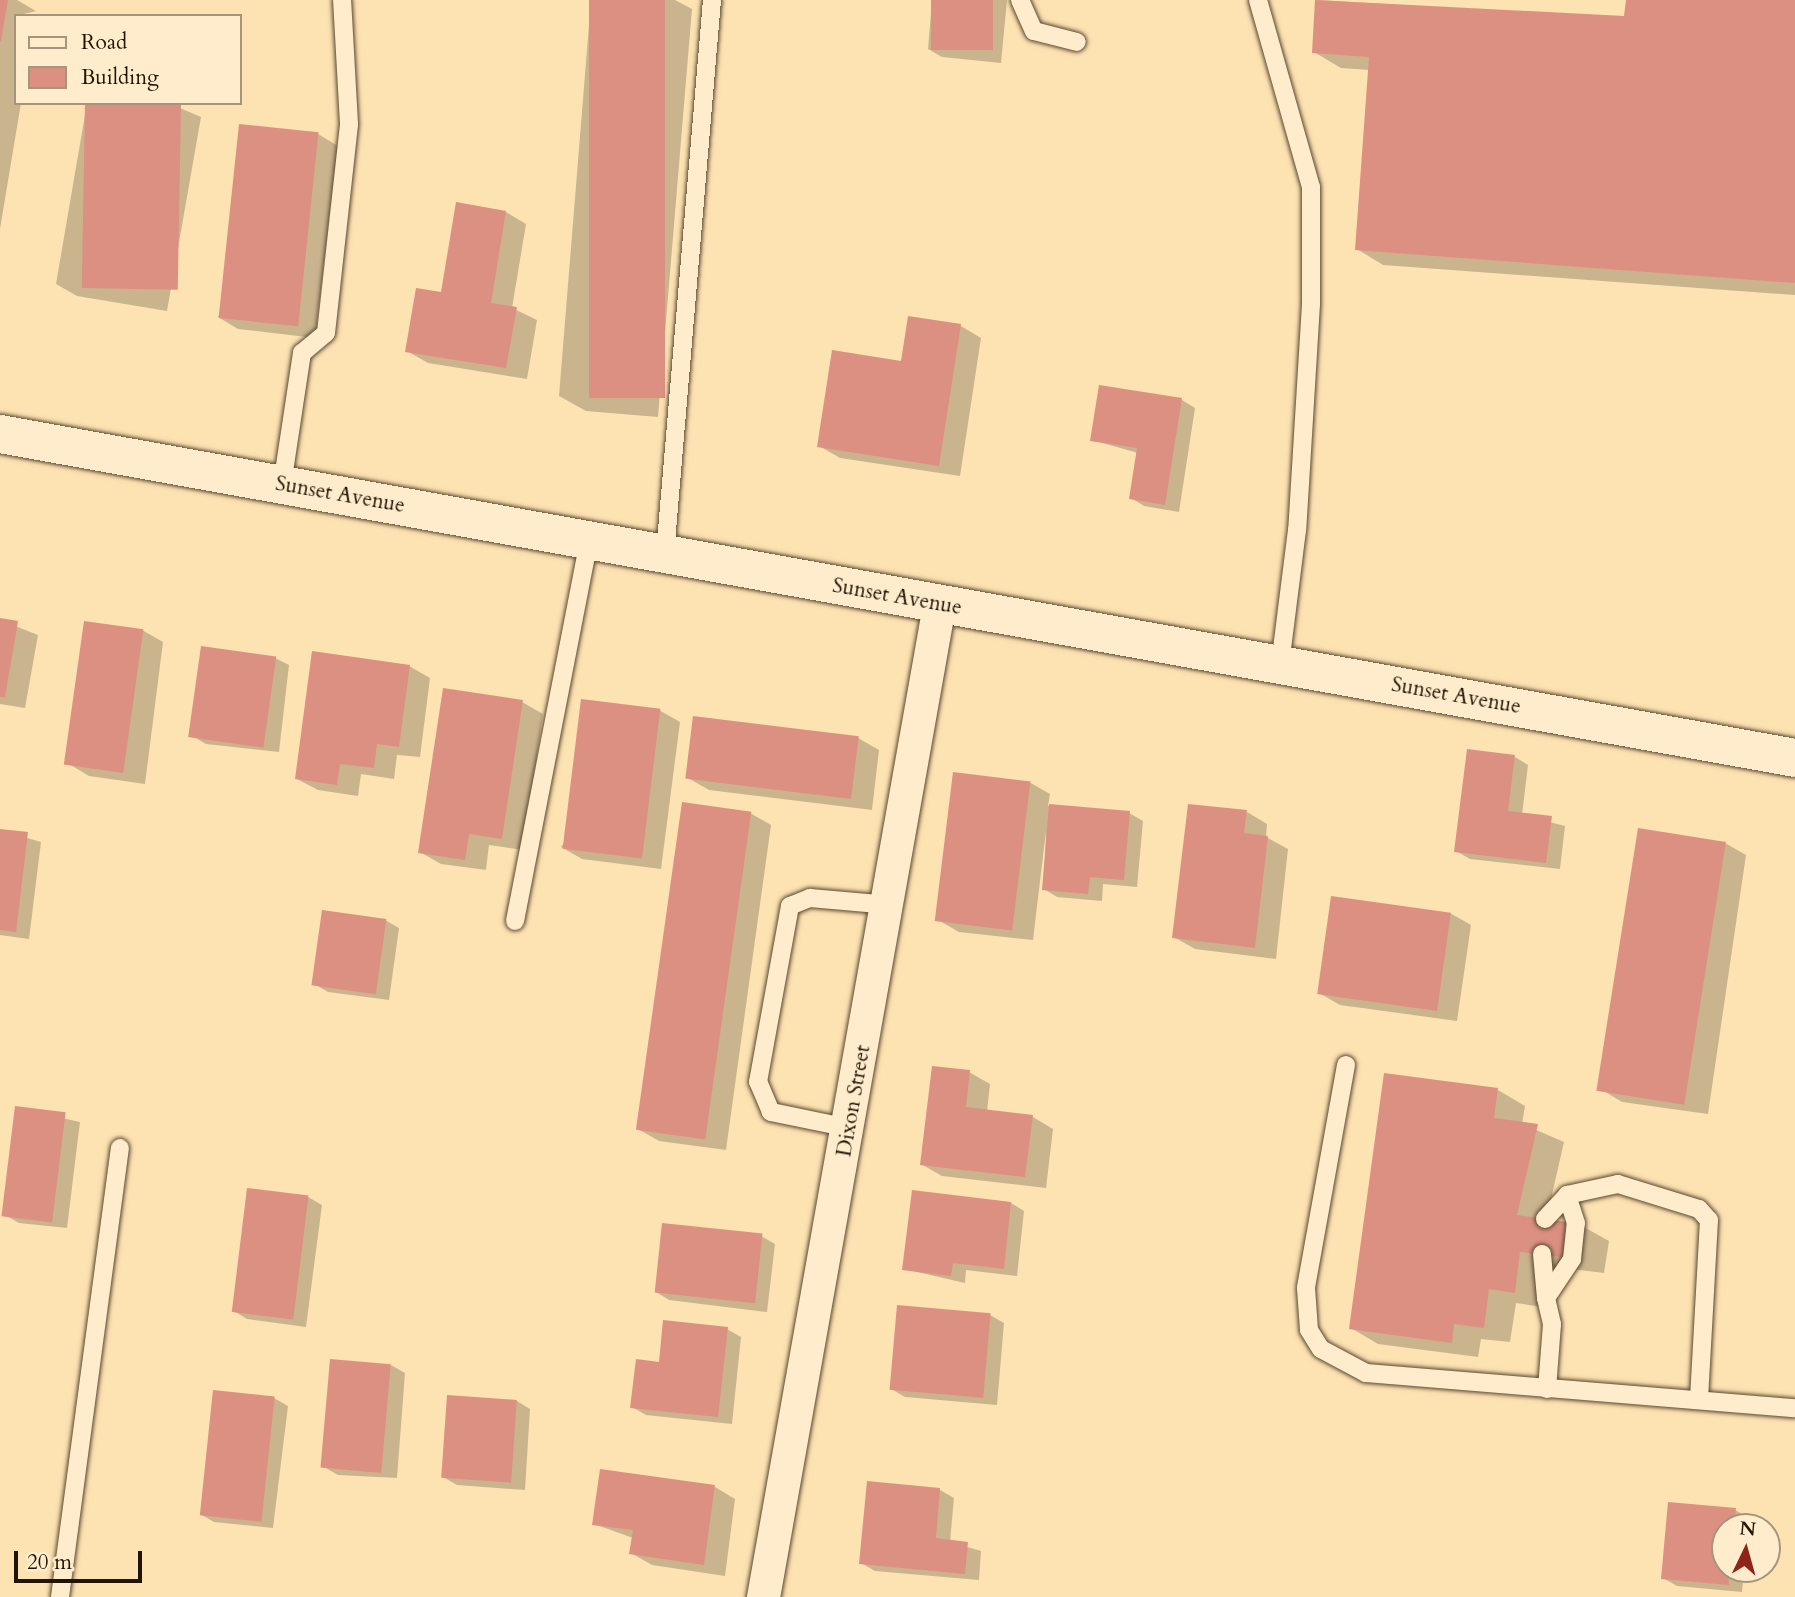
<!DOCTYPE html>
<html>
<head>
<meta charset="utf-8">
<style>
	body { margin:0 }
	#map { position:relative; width:1795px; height:1597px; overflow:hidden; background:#fde2b2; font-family:Cardo,serif }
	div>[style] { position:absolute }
	.shadow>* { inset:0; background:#0003 }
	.building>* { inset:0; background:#dc9081; transform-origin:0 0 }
	.roads { filter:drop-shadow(0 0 2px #59472f) drop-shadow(0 0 2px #59472f) }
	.service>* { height:18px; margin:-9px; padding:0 9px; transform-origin:9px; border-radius:9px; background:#feeccd }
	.minor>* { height:33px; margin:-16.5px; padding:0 16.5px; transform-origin:16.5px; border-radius:16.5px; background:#feeccd }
	.secondary>* { height:38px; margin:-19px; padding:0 19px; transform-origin:19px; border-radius:19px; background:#feeccd }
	span { translate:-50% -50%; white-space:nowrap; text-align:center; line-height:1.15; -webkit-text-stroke:5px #feeccd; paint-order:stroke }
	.street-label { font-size:21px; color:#221303 }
	.legend { position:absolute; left:14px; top:14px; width:228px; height:91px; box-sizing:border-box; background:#feeccd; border:2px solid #a6957c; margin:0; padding:9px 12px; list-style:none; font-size:21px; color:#221303 }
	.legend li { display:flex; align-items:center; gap:14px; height:35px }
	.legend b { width:35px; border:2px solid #a6957c }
	.north { position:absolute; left:1711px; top:1513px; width:70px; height:70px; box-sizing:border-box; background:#feeccd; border:2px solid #a6957c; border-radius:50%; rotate:5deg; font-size:19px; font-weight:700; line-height:28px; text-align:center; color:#221303 }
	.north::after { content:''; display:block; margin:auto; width:24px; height:32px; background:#8f2418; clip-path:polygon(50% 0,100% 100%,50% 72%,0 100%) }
	.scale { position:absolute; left:14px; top:1551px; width:128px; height:32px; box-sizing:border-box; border:4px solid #221303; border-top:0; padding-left:9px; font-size:21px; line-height:24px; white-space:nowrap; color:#221303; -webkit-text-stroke:5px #feeccd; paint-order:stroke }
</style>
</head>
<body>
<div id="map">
	<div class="shadow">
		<i style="clip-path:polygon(0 0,17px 0,36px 11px,16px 16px,21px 103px,0 229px)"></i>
		<i style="clip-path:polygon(591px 0,675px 0,692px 9px,658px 417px,586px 411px,559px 396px)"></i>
		<i style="clip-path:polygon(932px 0,1007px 0,1001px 63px,942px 57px,928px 49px)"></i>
		<i style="clip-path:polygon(1317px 0,1626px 18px,1627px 0,1795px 0,1795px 295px,1383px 265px,1357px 249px,1370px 70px,1341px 68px,1314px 52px)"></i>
		<i style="clip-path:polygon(87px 103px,168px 103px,201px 117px,167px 311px,77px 296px,56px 284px)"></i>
		<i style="clip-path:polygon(318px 134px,338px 146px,315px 338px,238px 329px,218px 317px)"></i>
		<i style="clip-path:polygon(506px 212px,526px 224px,512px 308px,537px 320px,527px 379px,428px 363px,407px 351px)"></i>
		<i style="clip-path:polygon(961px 326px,981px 338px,960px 476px,840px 458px,819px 446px,902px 363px)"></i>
		<i style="clip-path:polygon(1182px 400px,1195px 408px,1179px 512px,1144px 506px,1131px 498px,1138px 453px,1092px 440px)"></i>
		<i style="clip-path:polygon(0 620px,38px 635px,25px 708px,0 704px)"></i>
		<i style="clip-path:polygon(142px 630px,163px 642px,145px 784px,89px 776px,69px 764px)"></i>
		<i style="clip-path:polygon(275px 658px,289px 665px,279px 752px,206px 744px,192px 736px)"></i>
		<i style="clip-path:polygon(409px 666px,430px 678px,420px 757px,397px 755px,394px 779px,361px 774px,358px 796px,318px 790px,297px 779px)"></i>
		<i style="clip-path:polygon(522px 702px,543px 714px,523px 850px,489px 845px,486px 870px,441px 864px,420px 852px)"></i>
		<i style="clip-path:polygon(659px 710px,680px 722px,661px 869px,582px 859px,561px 847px)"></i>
		<i style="clip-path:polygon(858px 738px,879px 750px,872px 810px,709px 790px,688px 778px)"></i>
		<i style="clip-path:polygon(1515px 757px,1528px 765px,1522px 815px,1565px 826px,1560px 869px,1470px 859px,1456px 851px)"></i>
		<i style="clip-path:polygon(1029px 782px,1050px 794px,1048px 806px,1129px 813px,1143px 821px,1137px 887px,1103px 884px,1102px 901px,1057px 897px,1044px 889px,1046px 831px,1033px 940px,959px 932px,938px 920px)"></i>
		<i style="clip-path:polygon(1247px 812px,1267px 824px,1266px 837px,1288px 849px,1276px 959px,1195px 949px,1174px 937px)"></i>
		<i style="clip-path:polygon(750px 813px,771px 825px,726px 1150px,659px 1141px,638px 1129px)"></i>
		<i style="clip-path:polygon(0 830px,41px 842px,29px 939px,0 935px)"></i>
		<i style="clip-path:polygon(1725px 843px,1746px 855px,1708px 1114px,1622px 1102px,1602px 1090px)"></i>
		<i style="clip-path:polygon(1450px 913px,1471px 925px,1457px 1021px,1340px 1005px,1319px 993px)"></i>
		<i style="clip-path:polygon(385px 920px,399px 928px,389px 1000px,328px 992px,314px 984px)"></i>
		<i style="clip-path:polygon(969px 1072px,990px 1084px,987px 1111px,1033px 1117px,1053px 1129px,1046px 1188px,942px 1176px,921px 1164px)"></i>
		<i style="clip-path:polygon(1498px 1090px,1525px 1106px,1522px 1124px,1564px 1142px,1546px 1221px,1582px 1226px,1609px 1241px,1604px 1273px,1547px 1266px,1541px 1307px,1516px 1303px,1510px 1342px,1481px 1339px,1478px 1357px,1378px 1344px,1351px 1328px)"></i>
		<i style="clip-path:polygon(17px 1108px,80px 1122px,67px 1228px,19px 1223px,5px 1215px)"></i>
		<i style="clip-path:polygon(308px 1197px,322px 1205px,306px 1327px,247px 1319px,234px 1311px)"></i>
		<i style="clip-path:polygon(1011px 1203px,1024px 1211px,1017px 1276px,966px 1270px,965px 1283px,904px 1269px)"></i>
		<i style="clip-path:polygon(761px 1236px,775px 1244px,767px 1312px,669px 1300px,656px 1292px)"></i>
		<i style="clip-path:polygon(990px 1315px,1004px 1323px,997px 1405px,905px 1397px,891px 1389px)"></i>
		<i style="clip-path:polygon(727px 1329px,741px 1337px,732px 1424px,646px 1415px,632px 1407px,660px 1364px)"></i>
		<i style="clip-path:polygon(391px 1365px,405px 1373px,397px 1478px,338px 1475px,324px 1467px)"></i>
		<i style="clip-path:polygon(274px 1398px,288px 1406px,273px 1528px,214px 1522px,200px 1514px)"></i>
		<i style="clip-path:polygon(517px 1401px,530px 1409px,525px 1490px,457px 1485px,443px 1477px)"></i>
		<i style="clip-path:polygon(869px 1483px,940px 1490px,954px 1498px,950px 1542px,981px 1551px,979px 1580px,875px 1571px,861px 1563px)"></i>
		<i style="clip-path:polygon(715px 1487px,735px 1499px,725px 1576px,652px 1565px,631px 1553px,633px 1538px,594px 1524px)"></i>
		<i style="clip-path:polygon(1735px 1510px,1749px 1518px,1748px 1527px,1725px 1527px,1725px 1569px,1744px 1569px,1742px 1592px,1677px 1586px,1663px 1578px)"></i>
	</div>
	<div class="building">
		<i style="clip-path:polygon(0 0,8px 0,1px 41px,0 41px)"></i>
		<i style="left:589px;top:0;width:76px;height:398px"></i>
		<i style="left:931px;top:0;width:62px;height:50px"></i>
		<i style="clip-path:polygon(1315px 0,1624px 16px,1626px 0,1795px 0,1795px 283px,1355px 250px,1369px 57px,1312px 53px)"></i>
		<i style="left:85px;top:103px;width:96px;height:185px;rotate:1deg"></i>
		<i style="left:239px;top:124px;width:80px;height:195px;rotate:6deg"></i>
		<i style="clip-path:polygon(456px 202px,506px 211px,491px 303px,517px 307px,506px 368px,405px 352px,416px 288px,441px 292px)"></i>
		<i style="clip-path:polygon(908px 316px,961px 324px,939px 466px,817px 447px,832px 350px,901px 361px)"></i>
		<i style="clip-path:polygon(1099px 385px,1182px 398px,1165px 505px,1129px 499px,1137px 448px,1090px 441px)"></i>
		<i style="clip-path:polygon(0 618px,18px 621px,5px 697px,0 697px)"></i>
		<i style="left:84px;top:621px;width:60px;height:145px;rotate:8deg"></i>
		<i style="left:201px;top:646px;width:76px;height:92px;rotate:8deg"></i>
		<i style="clip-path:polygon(312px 651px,410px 665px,399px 747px,377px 744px,374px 768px,340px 764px,337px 785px,295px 779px)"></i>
		<i style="clip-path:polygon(443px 688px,523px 700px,502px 839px,469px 834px,465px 860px,418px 853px)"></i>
		<i style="left:581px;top:699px;width:80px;height:151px;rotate:7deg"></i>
		<i style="left:693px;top:716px;width:167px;height:63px;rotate:7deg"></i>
		<i style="clip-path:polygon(1467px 749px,1515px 755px,1508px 811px,1552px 816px,1546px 863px,1454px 852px)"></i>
		<i style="left:953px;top:772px;width:78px;height:150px;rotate:7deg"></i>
		<i style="left:682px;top:802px;width:70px;height:331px;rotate:8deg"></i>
		<i style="clip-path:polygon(1049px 804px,1130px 811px,1124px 880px,1090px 877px,1088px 894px,1042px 890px)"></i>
		<i style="clip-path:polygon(1188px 804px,1247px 810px,1244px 833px,1268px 836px,1255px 948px,1172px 938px)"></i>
		<i style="left:1638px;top:828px;width:89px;height:266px;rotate:9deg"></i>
		<i style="clip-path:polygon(0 829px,28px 832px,16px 932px,0 930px)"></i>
		<i style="left:1331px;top:896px;width:121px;height:99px;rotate:8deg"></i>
		<i style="left:322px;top:910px;width:65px;height:76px;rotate:8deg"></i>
		<i style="clip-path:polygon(932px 1066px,970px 1070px,966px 1107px,1033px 1115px,1025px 1177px,920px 1165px)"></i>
		<i style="clip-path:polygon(1384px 1073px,1498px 1088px,1494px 1118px,1538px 1124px,1517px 1215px,1582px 1224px,1578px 1259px,1520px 1252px,1515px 1293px,1489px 1289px,1484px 1328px,1454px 1324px,1452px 1343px,1349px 1329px)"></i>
		<i style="left:15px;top:1106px;width:51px;height:111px;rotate:7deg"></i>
		<i style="left:247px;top:1188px;width:62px;height:125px;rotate:7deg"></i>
		<i style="clip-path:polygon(912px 1190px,1011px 1202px,1004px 1269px,953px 1263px,951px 1276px,902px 1270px)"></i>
		<i style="left:662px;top:1223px;width:101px;height:70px;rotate:6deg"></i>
		<i style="left:897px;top:1305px;width:94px;height:85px;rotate:5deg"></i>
		<i style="clip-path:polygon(663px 1320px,728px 1327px,718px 1417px,630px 1408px,636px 1359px,659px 1362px)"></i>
		<i style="left:330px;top:1359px;width:61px;height:109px;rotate:5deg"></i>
		<i style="left:213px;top:1390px;width:62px;height:126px;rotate:6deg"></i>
		<i style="left:447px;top:1395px;width:70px;height:83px;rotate:4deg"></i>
		<i style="clip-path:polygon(600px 1469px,715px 1485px,704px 1565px,629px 1554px,633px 1530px,592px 1525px)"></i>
		<i style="clip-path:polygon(867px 1481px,940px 1488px,936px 1538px,968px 1542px,965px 1574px,859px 1564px)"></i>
		<i style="clip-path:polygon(1668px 1502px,1736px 1508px,1734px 1527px,1725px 1527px,1729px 1585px,1661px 1579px)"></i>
	</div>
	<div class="roads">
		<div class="service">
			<i style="left:1020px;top:0;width:34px;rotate:66deg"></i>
			<i style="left:1034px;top:31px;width:44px;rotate:14.3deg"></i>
			<i style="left:1258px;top:0;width:194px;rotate:74.2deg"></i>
			<i style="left:1311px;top:187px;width:117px;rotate:90deg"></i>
			<i style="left:1311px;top:304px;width:226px;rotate:93.5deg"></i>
			<i style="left:1297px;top:530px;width:136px;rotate:97.2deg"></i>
			<i style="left:282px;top:485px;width:134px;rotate:-81.4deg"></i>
			<i style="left:302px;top:353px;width:31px;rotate:-40deg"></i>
			<i style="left:326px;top:333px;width:210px;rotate:-83.7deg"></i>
			<i style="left:349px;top:124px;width:124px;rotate:-93.2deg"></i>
			<i style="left:665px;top:554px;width:556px;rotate:-85.15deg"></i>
			<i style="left:515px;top:921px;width:387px;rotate:-79deg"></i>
			<i style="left:1346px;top:1065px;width:227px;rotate:100.2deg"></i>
			<i style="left:1306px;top:1288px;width:42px;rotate:85.9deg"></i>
			<i style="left:1309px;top:1330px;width:22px;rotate:58deg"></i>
			<i style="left:1321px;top:1349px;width:51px;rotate:28.1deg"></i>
			<i style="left:1366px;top:1373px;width:430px;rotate:4.7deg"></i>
			<i style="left:849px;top:1128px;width:80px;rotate:-168.4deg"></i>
			<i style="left:771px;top:1112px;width:33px;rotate:-113deg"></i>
			<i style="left:758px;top:1082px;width:179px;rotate:-79.7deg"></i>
			<i style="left:790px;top:906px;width:22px;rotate:-22deg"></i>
			<i style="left:810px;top:898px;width:80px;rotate:5deg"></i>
			<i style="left:1545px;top:1219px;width:33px;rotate:-47deg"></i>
			<i style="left:1542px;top:1254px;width:44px;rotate:84.8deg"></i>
			<i style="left:1547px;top:1389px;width:65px;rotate:-85.6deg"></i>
			<i style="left:1552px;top:1324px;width:27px;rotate:-103deg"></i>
			<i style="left:1546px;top:1298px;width:47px;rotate:-56.3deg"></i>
			<i style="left:1572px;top:1259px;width:36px;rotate:-84deg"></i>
			<i style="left:1576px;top:1223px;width:29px;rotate:-108deg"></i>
			<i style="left:1567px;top:1195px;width:52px;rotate:-12.2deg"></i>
			<i style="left:1618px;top:1184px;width:85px;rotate:17.2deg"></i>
			<i style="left:1699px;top:1209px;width:15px;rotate:48deg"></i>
			<i style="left:1709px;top:1220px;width:180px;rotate:93.2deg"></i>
			<i style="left:60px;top:1597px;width:453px;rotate:-82.4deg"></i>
		</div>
		<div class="minor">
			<i style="left:763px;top:1597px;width:1007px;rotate:-79.94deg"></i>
		</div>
		<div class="secondary">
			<i style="left:0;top:434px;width:1824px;rotate:10.23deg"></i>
		</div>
	</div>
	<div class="street-label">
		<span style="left:340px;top:495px;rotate:10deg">Sunset Avenue</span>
		<span style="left:897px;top:597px;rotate:10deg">Sunset Avenue</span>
		<span style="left:1456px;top:696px;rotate:10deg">Sunset Avenue</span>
		<span style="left:854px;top:1101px;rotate:-80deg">Dixon Street</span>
	</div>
	<ul class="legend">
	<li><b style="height:9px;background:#feeccd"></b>Road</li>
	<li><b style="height:19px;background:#dc9081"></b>Building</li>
	</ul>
	<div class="north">N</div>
	<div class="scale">20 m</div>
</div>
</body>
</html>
